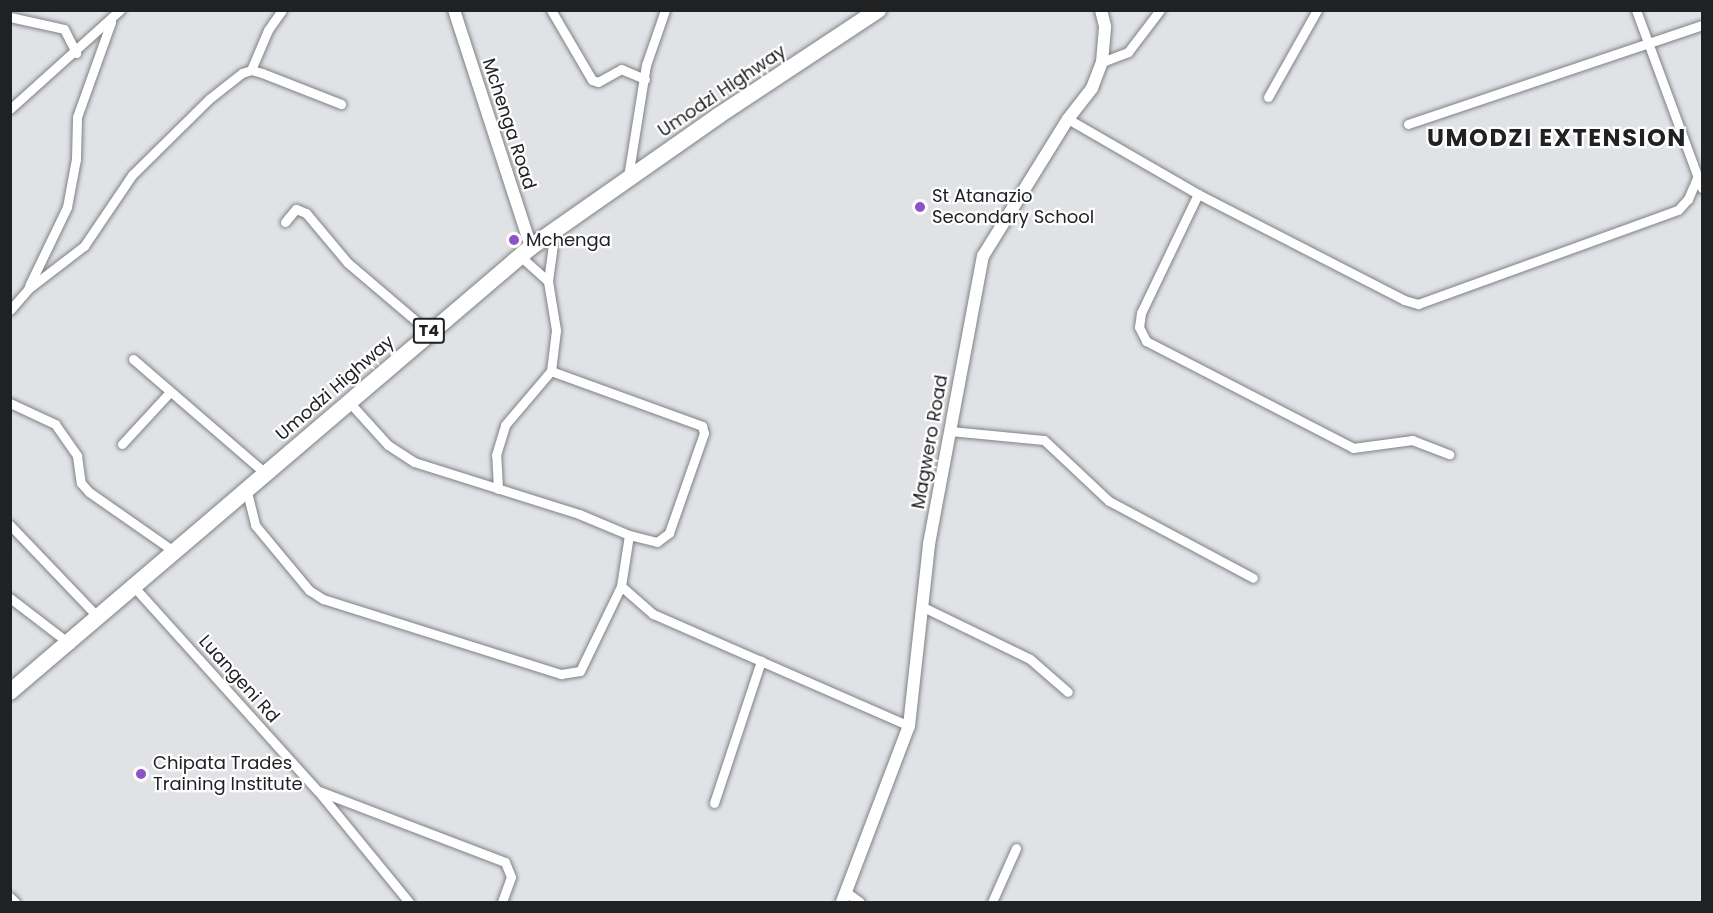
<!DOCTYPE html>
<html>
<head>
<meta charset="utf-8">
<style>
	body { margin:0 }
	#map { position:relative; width:1713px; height:913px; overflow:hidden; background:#e0e2e6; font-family:Poppins,sans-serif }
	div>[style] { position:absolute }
	.roads { filter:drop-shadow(0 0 2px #7f8184) drop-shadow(0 0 2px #7f8184) }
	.street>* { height:9px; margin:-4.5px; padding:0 4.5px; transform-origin:4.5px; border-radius:4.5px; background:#fff }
	.secondary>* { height:12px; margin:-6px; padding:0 6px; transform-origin:6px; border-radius:6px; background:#fff }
	.highway>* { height:16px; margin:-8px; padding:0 8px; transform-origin:8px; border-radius:8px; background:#fff }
	.dots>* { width:16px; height:16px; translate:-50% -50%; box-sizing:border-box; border:3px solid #fff; border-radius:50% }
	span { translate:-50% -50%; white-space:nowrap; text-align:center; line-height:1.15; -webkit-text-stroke:4.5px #fff; paint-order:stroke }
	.shield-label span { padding:2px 4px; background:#fff; border:2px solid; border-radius:4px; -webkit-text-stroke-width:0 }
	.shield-label { font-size:16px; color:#202123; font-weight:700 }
	.street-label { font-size:18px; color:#202123 }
	.poi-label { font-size:18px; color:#202123 }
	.left { translate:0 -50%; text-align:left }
	.district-label { font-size:24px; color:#202123; font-weight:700; letter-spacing:1.5px }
	.frame { position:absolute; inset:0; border:12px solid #202123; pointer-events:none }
</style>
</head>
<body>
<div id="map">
	<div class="roads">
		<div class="street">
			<i style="left:551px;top:10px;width:81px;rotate:59.6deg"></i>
			<i style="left:592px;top:80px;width:6px;rotate:18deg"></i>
			<i style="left:598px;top:82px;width:26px;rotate:-29deg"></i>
			<i style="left:621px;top:69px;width:26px;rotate:23deg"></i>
			<i style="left:1636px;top:10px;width:190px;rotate:69.7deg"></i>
			<i style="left:10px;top:17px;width:55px;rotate:12.5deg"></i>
			<i style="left:64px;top:29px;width:27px;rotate:63deg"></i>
			<i style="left:1102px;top:62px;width:28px;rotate:-21deg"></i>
			<i style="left:1128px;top:52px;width:53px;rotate:-52.7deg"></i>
			<i style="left:251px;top:70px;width:43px;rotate:-67deg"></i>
			<i style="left:268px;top:30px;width:24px;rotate:-55deg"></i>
			<i style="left:1268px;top:97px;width:100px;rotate:-60.6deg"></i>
			<i style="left:10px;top:109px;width:148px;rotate:-42deg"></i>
			<i style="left:1068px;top:119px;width:150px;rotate:30deg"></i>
			<i style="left:1198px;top:194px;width:232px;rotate:27.2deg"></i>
			<i style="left:1404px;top:300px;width:15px;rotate:16deg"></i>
			<i style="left:1418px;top:304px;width:276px;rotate:-19.9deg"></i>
			<i style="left:1678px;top:210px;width:15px;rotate:-48deg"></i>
			<i style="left:1688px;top:199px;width:26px;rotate:-67deg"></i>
			<i style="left:1408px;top:124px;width:310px;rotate:-18.6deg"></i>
			<i style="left:628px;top:177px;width:113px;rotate:-80.9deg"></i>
			<i style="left:646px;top:65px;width:58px;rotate:-70.9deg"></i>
			<i style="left:1198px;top:194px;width:132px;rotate:115.6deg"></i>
			<i style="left:1141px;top:313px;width:14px;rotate:98deg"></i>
			<i style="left:1139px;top:327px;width:16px;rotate:63deg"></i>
			<i style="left:1146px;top:341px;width:233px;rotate:27.3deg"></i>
			<i style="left:1353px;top:448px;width:60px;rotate:-7.7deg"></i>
			<i style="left:1412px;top:440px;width:40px;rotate:21deg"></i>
			<i style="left:285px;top:222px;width:17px;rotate:-50deg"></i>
			<i style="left:296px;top:209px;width:11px;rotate:22deg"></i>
			<i style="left:306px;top:213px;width:65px;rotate:50deg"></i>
			<i style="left:348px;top:263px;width:105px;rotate:40.4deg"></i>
			<i style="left:520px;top:256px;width:38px;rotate:42deg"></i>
			<i style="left:29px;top:286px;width:88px;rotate:-64.3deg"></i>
			<i style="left:67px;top:207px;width:49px;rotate:-79.4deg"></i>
			<i style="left:76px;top:159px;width:42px;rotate:-88.6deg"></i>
			<i style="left:77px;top:117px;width:101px;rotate:-70.3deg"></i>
			<i style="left:10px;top:310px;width:28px;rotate:-49deg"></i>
			<i style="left:28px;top:289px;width:71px;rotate:-37.5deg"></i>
			<i style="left:84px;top:246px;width:86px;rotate:-55.9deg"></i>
			<i style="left:132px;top:175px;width:108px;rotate:-44.6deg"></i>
			<i style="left:209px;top:99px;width:42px;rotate:-38.2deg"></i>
			<i style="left:242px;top:73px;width:9px;rotate:-18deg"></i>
			<i style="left:251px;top:70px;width:11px;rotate:15deg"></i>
			<i style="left:262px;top:73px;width:85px;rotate:21.4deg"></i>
			<i style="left:133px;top:359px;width:176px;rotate:40.8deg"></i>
			<i style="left:551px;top:371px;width:161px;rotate:20deg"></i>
			<i style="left:702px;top:426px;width:7px;rotate:74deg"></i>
			<i style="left:704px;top:433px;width:106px;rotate:109.3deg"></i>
			<i style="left:669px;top:533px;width:15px;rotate:143deg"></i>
			<i style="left:657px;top:542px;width:29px;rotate:-166deg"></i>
			<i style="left:349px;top:402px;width:58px;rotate:47.8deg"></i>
			<i style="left:388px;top:445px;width:31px;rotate:33deg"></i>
			<i style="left:414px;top:462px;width:173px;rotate:17.5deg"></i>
			<i style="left:579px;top:514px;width:54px;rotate:22.8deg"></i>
			<i style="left:629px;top:535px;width:52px;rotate:98.9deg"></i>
			<i style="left:621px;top:586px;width:43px;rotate:41.2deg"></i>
			<i style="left:653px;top:614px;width:279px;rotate:23.6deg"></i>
			<i style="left:10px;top:403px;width:50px;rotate:25deg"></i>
			<i style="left:55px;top:424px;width:39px;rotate:55deg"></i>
			<i style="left:77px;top:456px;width:27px;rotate:82deg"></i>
			<i style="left:81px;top:483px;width:12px;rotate:48deg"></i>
			<i style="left:89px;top:492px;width:105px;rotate:34.9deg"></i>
			<i style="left:950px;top:431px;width:94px;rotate:5.5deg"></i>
			<i style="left:1044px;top:440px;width:89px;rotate:43.2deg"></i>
			<i style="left:1109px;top:501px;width:163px;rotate:28.1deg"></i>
			<i style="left:122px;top:444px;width:69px;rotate:-47.3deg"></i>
			<i style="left:498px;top:489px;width:34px;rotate:-93deg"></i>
			<i style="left:496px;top:455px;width:31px;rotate:-73deg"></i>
			<i style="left:505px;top:425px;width:71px;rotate:-49.6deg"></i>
			<i style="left:551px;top:371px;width:41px;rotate:-83deg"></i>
			<i style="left:556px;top:330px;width:50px;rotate:-99.3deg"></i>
			<i style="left:548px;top:281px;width:51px;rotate:-82.2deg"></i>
			<i style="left:247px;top:492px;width:34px;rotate:76deg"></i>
			<i style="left:255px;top:525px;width:85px;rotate:50.3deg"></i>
			<i style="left:309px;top:590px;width:17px;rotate:33deg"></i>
			<i style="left:323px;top:599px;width:250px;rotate:17.5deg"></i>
			<i style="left:561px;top:674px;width:19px;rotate:-9deg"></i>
			<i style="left:580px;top:671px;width:94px;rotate:-64.2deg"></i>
			<i style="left:10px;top:525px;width:129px;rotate:46.3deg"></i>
			<i style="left:135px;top:588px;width:273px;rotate:48deg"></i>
			<i style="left:318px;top:791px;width:144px;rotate:50.7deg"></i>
			<i style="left:10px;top:598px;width:76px;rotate:37.5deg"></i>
			<i style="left:921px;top:606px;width:121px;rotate:25.9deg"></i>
			<i style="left:1030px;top:659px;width:50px;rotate:41deg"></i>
			<i style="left:319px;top:791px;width:199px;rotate:20.9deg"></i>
			<i style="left:505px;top:862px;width:16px;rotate:68deg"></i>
			<i style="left:511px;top:877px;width:27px;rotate:110deg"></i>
			<i style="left:714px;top:803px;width:150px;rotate:-71.7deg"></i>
			<i style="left:846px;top:892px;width:17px;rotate:36deg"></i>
			<i style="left:10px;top:897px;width:7px;rotate:45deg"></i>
			<i style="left:992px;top:902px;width:59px;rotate:-66deg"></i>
		</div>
		<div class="secondary">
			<i style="left:454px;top:10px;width:249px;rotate:72deg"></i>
			<i style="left:842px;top:902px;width:188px;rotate:-69.2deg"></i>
			<i style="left:909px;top:726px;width:183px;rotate:-83.7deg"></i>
			<i style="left:929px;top:544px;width:293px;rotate:-79.4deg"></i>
			<i style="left:983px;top:256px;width:161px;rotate:-58.2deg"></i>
			<i style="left:1068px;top:119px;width:39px;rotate:-52deg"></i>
			<i style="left:1092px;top:88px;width:28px;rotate:-69deg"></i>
			<i style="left:1102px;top:62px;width:36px;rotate:-85deg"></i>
			<i style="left:1105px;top:26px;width:16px;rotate:-104deg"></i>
		</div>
		<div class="highway">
			<i style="left:10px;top:692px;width:685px;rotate:-40.5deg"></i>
			<i style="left:531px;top:247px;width:228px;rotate:-35deg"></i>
			<i style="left:718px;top:116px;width:192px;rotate:-33.5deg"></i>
		</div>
	</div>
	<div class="dots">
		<i style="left:920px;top:207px;background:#8d51c8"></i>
		<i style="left:514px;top:240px;background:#8d51c8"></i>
		<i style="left:141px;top:774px;background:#8d51c8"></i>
	</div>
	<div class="shield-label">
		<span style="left:429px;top:331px">T4</span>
	</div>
	<div class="street-label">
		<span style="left:722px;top:91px;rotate:-34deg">Umodzi Highway</span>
		<span style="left:509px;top:124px;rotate:72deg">Mchenga Road</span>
		<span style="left:335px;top:388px;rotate:-41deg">Umodzi Highway</span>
		<span style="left:930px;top:442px;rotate:-80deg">Magwero Road</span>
		<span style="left:239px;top:679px;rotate:48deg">Luangeni Rd</span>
	</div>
	<div class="poi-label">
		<span class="left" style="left:932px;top:207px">St Atanazio<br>Secondary School</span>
		<span class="left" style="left:526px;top:240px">Mchenga</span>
		<span class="left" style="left:153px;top:774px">Chipata Trades<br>Training Institute</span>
	</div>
	<div class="district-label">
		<span style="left:1557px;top:138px">UMODZI EXTENSION</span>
	</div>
	<div class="frame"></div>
</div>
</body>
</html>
